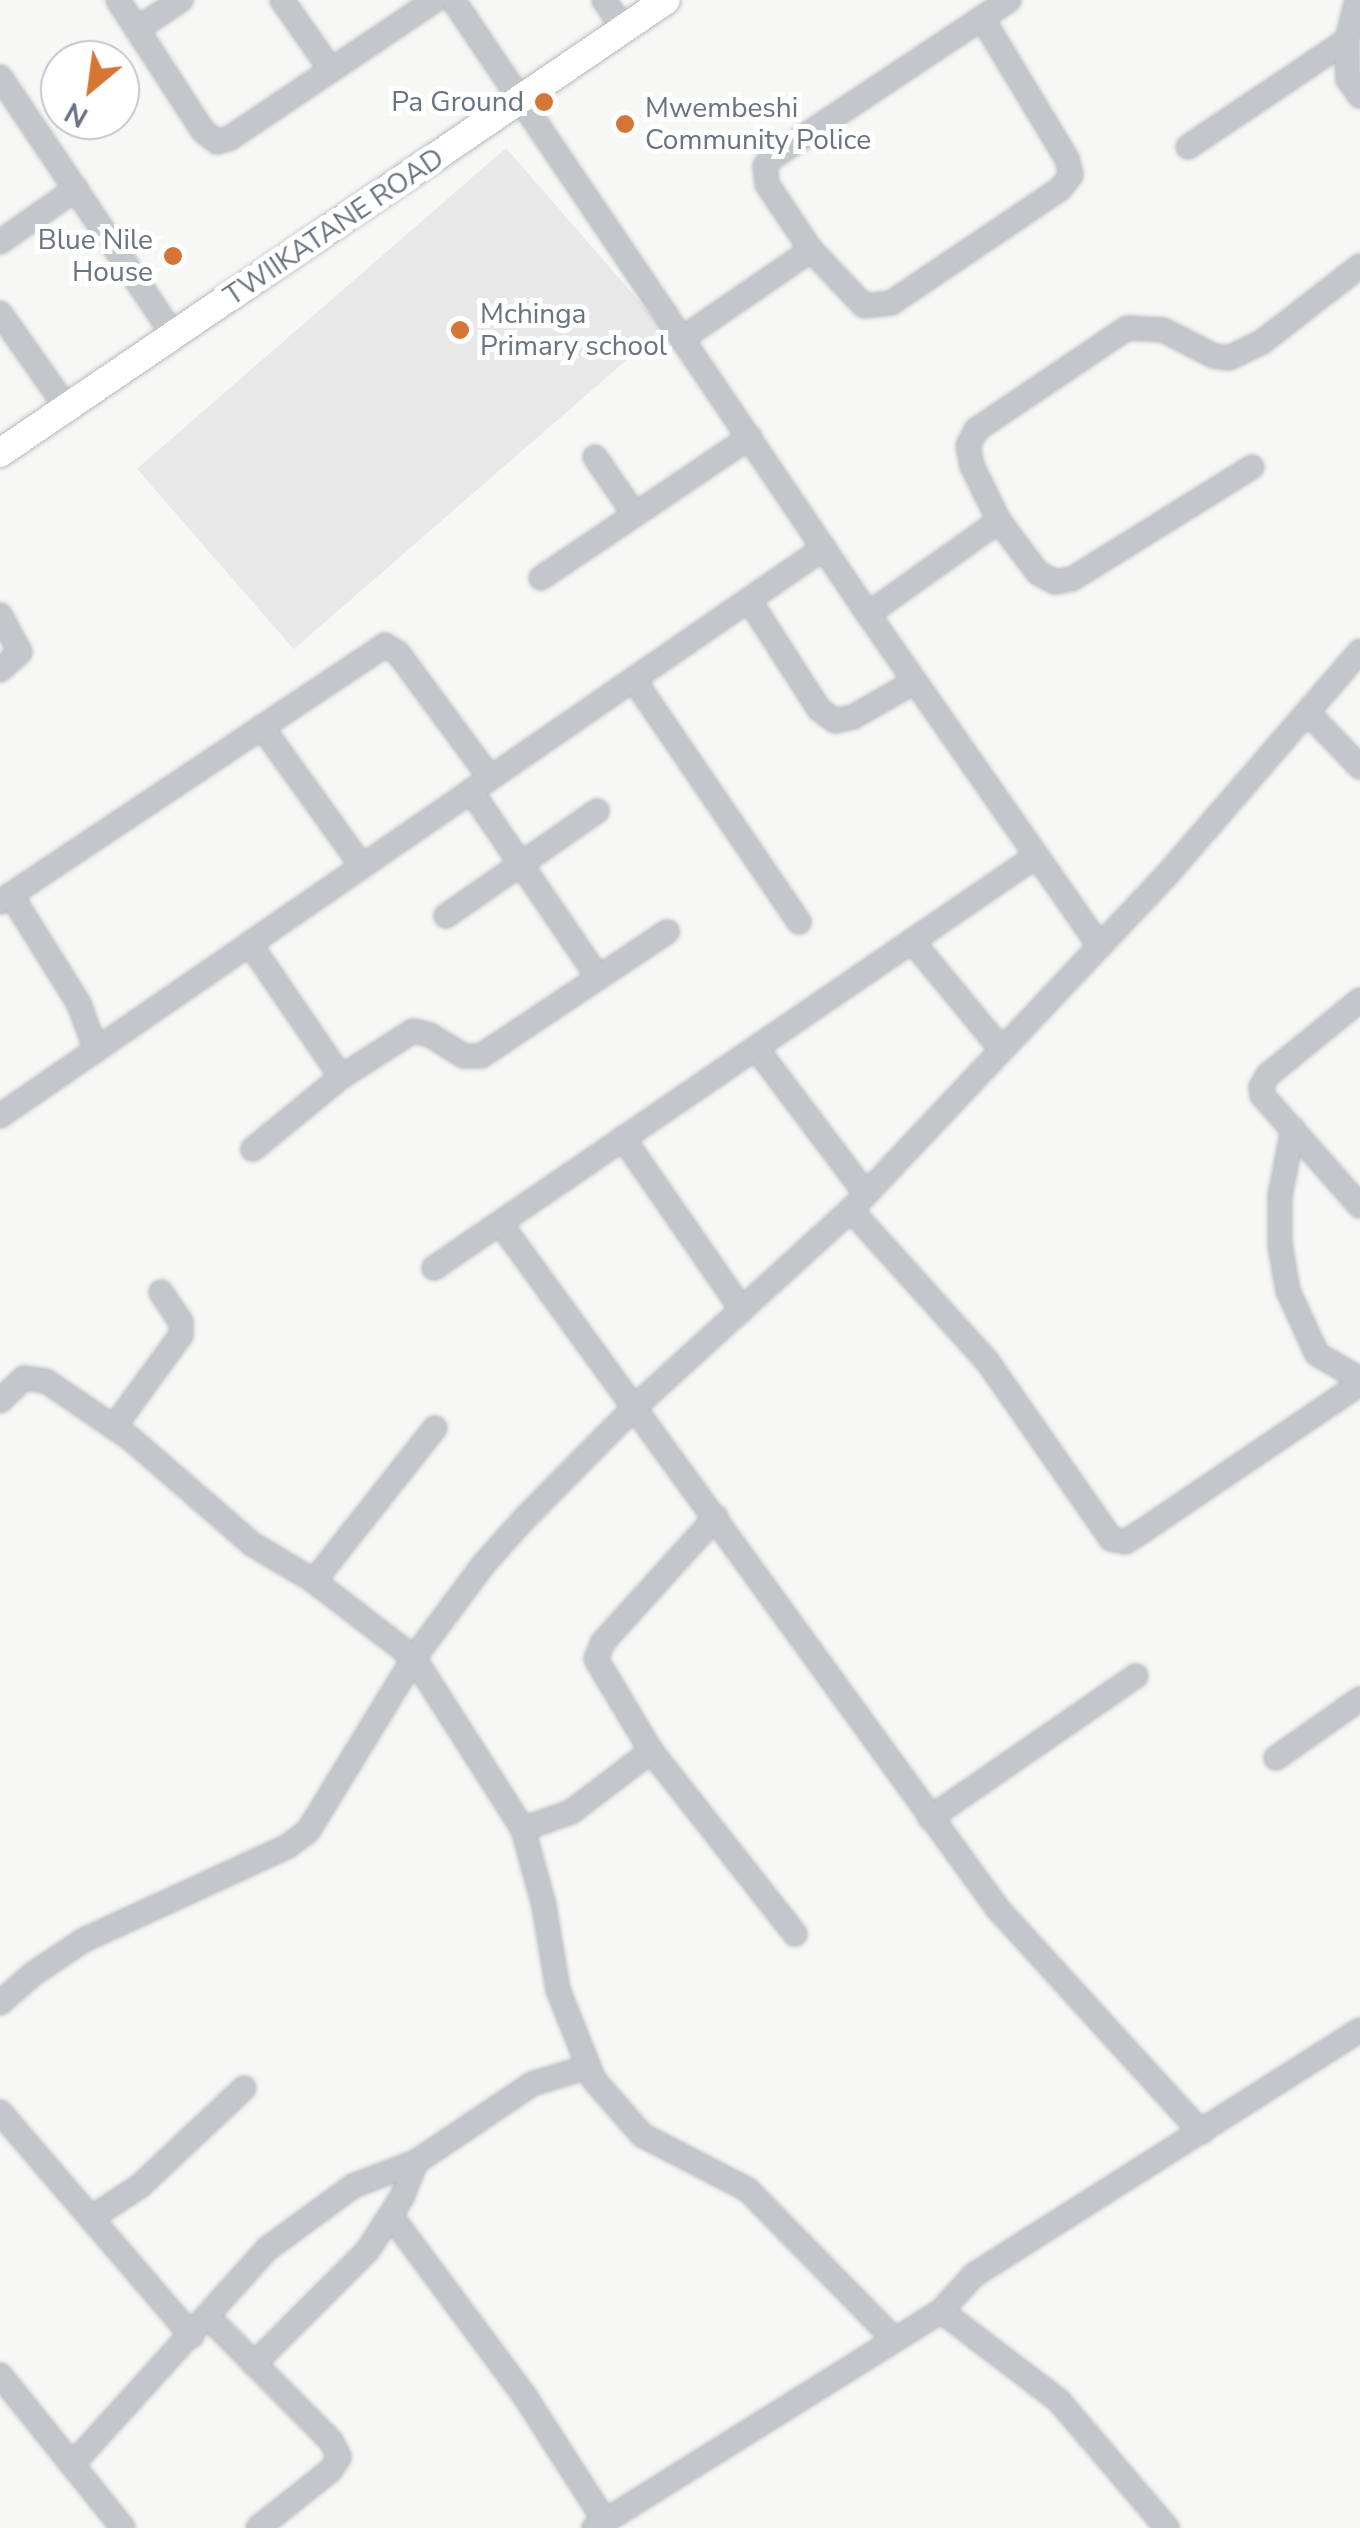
<!DOCTYPE html>
<html>
<head>
<meta charset="utf-8">
<style>
	body { margin:0 }
	#map { position:relative; width:1360px; height:2528px; overflow:hidden; background:#f7f7f5; font-family:"Nunito Sans",sans-serif }
	div>[style] { position:absolute }
	.built>* { inset:0; background:#e8e8e8; transform-origin:0 0 }
	.roads { filter:drop-shadow(0 0 2px #b6b9bd) drop-shadow(0 0 2px #b6b9bd) }
	.minor>* { height:22px; margin:-11px; padding:0 11px; transform-origin:11px; border-radius:11px; background:#c3c6ca }
	.major>* { height:28px; margin:-14px; padding:0 14px; transform-origin:14px; border-radius:14px; background:#fff }
	.dots>* { width:28px; height:28px; translate:-50% -50%; box-sizing:border-box; border:5px solid #fff; border-radius:50% }
	span { translate:-50% -50%; white-space:nowrap; text-align:center; line-height:1.15; -webkit-text-stroke:10px #fff; paint-order:stroke }
	.poi-label { font-size:28px; color:#687383 }
	.right { translate:-100% -50%; text-align:right }
	.left { translate:0 -50%; text-align:left }
	.street-label { font-size:28px; color:#687383 }
	.north { position:absolute; left:40px; top:40px; width:100px; height:100px; box-sizing:border-box; background:#fff; border:2px solid #c3c7cd; border-radius:50%; rotate:209deg; font-size:28px; font-weight:700; line-height:40px; text-align:center; color:#687383 }
	.north::after { content:''; display:block; margin:auto; width:35px; height:45px; background:#d67636; clip-path:polygon(50% 0,100% 100%,50% 72%,0 100%) }
</style>
</head>
<body>
<div id="map">
	<div class="built">
		<i style="left:506px;top:148px;width:239px;height:489px;rotate:49deg"></i>
	</div>
	<div class="roads">
		<div class="minor">
			<i style="left:118px;top:0;width:156px;rotate:57deg"></i>
			<i style="left:203px;top:131px;width:18px;rotate:38deg"></i>
			<i style="left:217px;top:142px;width:14px;rotate:-17deg"></i>
			<i style="left:230px;top:138px;width:247px;rotate:-33.9deg"></i>
			<i style="left:282px;top:0;width:85px;rotate:55deg"></i>
			<i style="left:453px;top:0;width:741px;rotate:55.95deg"></i>
			<i style="left:868px;top:614px;width:405px;rotate:55.1deg"></i>
			<i style="left:604px;top:0;width:36px;rotate:56deg"></i>
			<i style="left:1357px;top:0;width:41px;rotate:104deg"></i>
			<i style="left:1347px;top:40px;width:39px;rotate:89deg"></i>
			<i style="left:1348px;top:79px;width:21px;rotate:55deg"></i>
			<i style="left:982px;top:18px;width:165px;rotate:58.9deg"></i>
			<i style="left:1067px;top:159px;width:16px;rotate:76deg"></i>
			<i style="left:1071px;top:175px;width:18px;rotate:128deg"></i>
			<i style="left:1060px;top:189px;width:204px;rotate:146deg"></i>
			<i style="left:891px;top:303px;width:27px;rotate:174deg"></i>
			<i style="left:864px;top:306px;width:77px;rotate:-133.4deg"></i>
			<i style="left:811px;top:250px;width:79px;rotate:-123.7deg"></i>
			<i style="left:767px;top:184px;width:18px;rotate:-96deg"></i>
			<i style="left:765px;top:166px;width:9px;rotate:-54deg"></i>
			<i style="left:770px;top:159px;width:287px;rotate:-33.6deg"></i>
			<i style="left:137px;top:29px;width:53px;rotate:-33.4deg"></i>
			<i style="left:0;top:77px;width:312px;rotate:56.1deg"></i>
			<i style="left:1188px;top:147px;width:192px;rotate:-33.9deg"></i>
			<i style="left:0;top:242px;width:93px;rotate:-34.9deg"></i>
			<i style="left:0;top:313px;width:116px;rotate:54.8deg"></i>
			<i style="left:683px;top:338px;width:155px;rotate:-34.5deg"></i>
			<i style="left:595px;top:457px;width:70px;rotate:55.4deg"></i>
			<i style="left:1252px;top:467px;width:212px;rotate:148.1deg"></i>
			<i style="left:1072px;top:579px;width:17px;rotate:170deg"></i>
			<i style="left:1055px;top:582px;width:19px;rotate:-152deg"></i>
			<i style="left:1038px;top:573px;width:65px;rotate:-126.9deg"></i>
			<i style="left:999px;top:521px;width:61px;rotate:-116.1deg"></i>
			<i style="left:972px;top:466px;width:20px;rotate:-101deg"></i>
			<i style="left:968px;top:446px;width:18px;rotate:-63deg"></i>
			<i style="left:976px;top:430px;width:182px;rotate:-34deg"></i>
			<i style="left:1127px;top:328px;width:36px;rotate:3deg"></i>
			<i style="left:1163px;top:330px;width:57px;rotate:27deg"></i>
			<i style="left:1214px;top:356px;width:15px;rotate:8deg"></i>
			<i style="left:1229px;top:358px;width:37px;rotate:-26deg"></i>
			<i style="left:1262px;top:342px;width:124px;rotate:-37.8deg"></i>
			<i style="left:541px;top:578px;width:252px;rotate:-34deg"></i>
			<i style="left:749px;top:600px;width:130px;rotate:57.3deg"></i>
			<i style="left:819px;top:709px;width:20px;rotate:37deg"></i>
			<i style="left:835px;top:721px;width:18px;rotate:-13deg"></i>
			<i style="left:853px;top:717px;width:70px;rotate:-29.8deg"></i>
			<i style="left:868px;top:614px;width:161px;rotate:-35.4deg"></i>
			<i style="left:0;top:615px;width:42px;rotate:61.6deg"></i>
			<i style="left:20px;top:652px;width:27px;rotate:138deg"></i>
			<i style="left:634px;top:680px;width:293px;rotate:55.7deg"></i>
			<i style="left:1308px;top:713px;width:75px;rotate:46.1deg"></i>
			<i style="left:262px;top:727px;width:171px;rotate:54.3deg"></i>
			<i style="left:471px;top:791px;width:225px;rotate:55.7deg"></i>
			<i style="left:11px;top:895px;width:128px;rotate:58deg"></i>
			<i style="left:79px;top:1004px;width:49px;rotate:69.7deg"></i>
			<i style="left:0;top:902px;width:463px;rotate:-33.7deg"></i>
			<i style="left:385px;top:645px;width:15px;rotate:32deg"></i>
			<i style="left:398px;top:653px;width:155px;rotate:53.6deg"></i>
			<i style="left:446px;top:916px;width:184px;rotate:-34.8deg"></i>
			<i style="left:912px;top:941px;width:141px;rotate:50.5deg"></i>
			<i style="left:250px;top:944px;width:161px;rotate:55.6deg"></i>
			<i style="left:341px;top:1077px;width:114px;rotate:140.7deg"></i>
			<i style="left:1360px;top:1000px;width:119px;rotate:140.8deg"></i>
			<i style="left:1268px;top:1075px;width:14px;rotate:120deg"></i>
			<i style="left:1261px;top:1087px;width:8px;rotate:83deg"></i>
			<i style="left:1262px;top:1095px;width:148px;rotate:48.6deg"></i>
			<i style="left:756px;top:1048px;width:183px;rotate:53deg"></i>
			<i style="left:341px;top:1077px;width:85px;rotate:-32.6deg"></i>
			<i style="left:413px;top:1031px;width:17px;rotate:13deg"></i>
			<i style="left:430px;top:1035px;width:40px;rotate:32deg"></i>
			<i style="left:464px;top:1056px;width:17px"></i>
			<i style="left:481px;top:1056px;width:224px;rotate:-33.7deg"></i>
			<i style="left:0;top:1116px;width:1001px;rotate:-34.58deg"></i>
			<i style="left:1293px;top:1129px;width:68px;rotate:101deg"></i>
			<i style="left:1280px;top:1196px;width:49px;rotate:90deg"></i>
			<i style="left:1280px;top:1245px;width:47px;rotate:80.1deg"></i>
			<i style="left:1288px;top:1291px;width:69px;rotate:65.3deg"></i>
			<i style="left:1317px;top:1354px;width:50px;rotate:30.2deg"></i>
			<i style="left:623px;top:1138px;width:209px;rotate:55.3deg"></i>
			<i style="left:851px;top:1210px;width:203px;rotate:48deg"></i>
			<i style="left:987px;top:1361px;width:217px;rotate:55.1deg"></i>
			<i style="left:1111px;top:1539px;width:14px;rotate:12deg"></i>
			<i style="left:1125px;top:1542px;width:19px;rotate:-32deg"></i>
			<i style="left:1141px;top:1532px;width:264px;rotate:-34.1deg"></i>
			<i style="left:500px;top:1223px;width:848px;rotate:54.02deg"></i>
			<i style="left:998px;top:1909px;width:302px;rotate:47.7deg"></i>
			<i style="left:434px;top:1268px;width:728px;rotate:-34.37deg"></i>
			<i style="left:0;top:1401px;width:33px;rotate:-44deg"></i>
			<i style="left:24px;top:1378px;width:22px;rotate:8deg"></i>
			<i style="left:46px;top:1381px;width:102px;rotate:34.2deg"></i>
			<i style="left:130px;top:1438px;width:162px;rotate:41deg"></i>
			<i style="left:252px;top:1544px;width:72px;rotate:30.8deg"></i>
			<i style="left:314px;top:1581px;width:126px;rotate:37.6deg"></i>
			<i style="left:414px;top:1658px;width:203px;rotate:57.5deg"></i>
			<i style="left:523px;top:1829px;width:80px;rotate:74.7deg"></i>
			<i style="left:544px;top:1906px;width:85px;rotate:80.5deg"></i>
			<i style="left:558px;top:1990px;width:97px;rotate:68.2deg"></i>
			<i style="left:594px;top:2080px;width:73px;rotate:48.9deg"></i>
			<i style="left:642px;top:2135px;width:119px;rotate:27.4deg"></i>
			<i style="left:748px;top:2190px;width:207px;rotate:45.6deg"></i>
			<i style="left:114px;top:1427px;width:114px;rotate:-53.9deg"></i>
			<i style="left:181px;top:1335px;width:13px;rotate:-90deg"></i>
			<i style="left:181px;top:1322px;width:36px;rotate:-124deg"></i>
			<i style="left:716px;top:1517px;width:169px;rotate:132.1deg"></i>
			<i style="left:603px;top:1642px;width:18px;rotate:112deg"></i>
			<i style="left:596px;top:1659px;width:107px;rotate:59.1deg"></i>
			<i style="left:651px;top:1751px;width:233px;rotate:51.8deg"></i>
			<i style="left:314px;top:1581px;width:195px;rotate:-51.7deg"></i>
			<i style="left:1276px;top:1758px;width:103px;rotate:-35.1deg"></i>
			<i style="left:930px;top:1818px;width:250px;rotate:-34.6deg"></i>
			<i style="left:523px;top:1829px;width:51px;rotate:-19.5deg"></i>
			<i style="left:571px;top:1812px;width:101px;rotate:-37.3deg"></i>
			<i style="left:0;top:2003px;width:44px;rotate:-41.3deg"></i>
			<i style="left:33px;top:1974px;width:61px;rotate:-33.7deg"></i>
			<i style="left:84px;top:1940px;width:225px;rotate:-24.7deg"></i>
			<i style="left:288px;top:1846px;width:25px;rotate:-37deg"></i>
			<i style="left:308px;top:1831px;width:203px;rotate:-58.5deg"></i>
			<i style="left:414px;top:1658px;width:116px;rotate:-53.4deg"></i>
			<i style="left:483px;top:1565px;width:63px;rotate:-48.2deg"></i>
			<i style="left:525px;top:1518px;width:158px;rotate:-45.3deg"></i>
			<i style="left:636px;top:1406px;width:291px;rotate:-42.4deg"></i>
			<i style="left:851px;top:1210px;width:458px;rotate:-46.7deg"></i>
			<i style="left:1165px;top:877px;width:298px;rotate:-49.2deg"></i>
			<i style="left:0;top:2112px;width:295px;rotate:49.4deg"></i>
			<i style="left:391px;top:2216px;width:223px;rotate:53.4deg"></i>
			<i style="left:524px;top:2395px;width:150px;rotate:57.3deg"></i>
			<i style="left:91px;top:2218px;width:59px;rotate:-33.1deg"></i>
			<i style="left:140px;top:2186px;width:143px;rotate:-43.3deg"></i>
			<i style="left:941px;top:2311px;width:148px;rotate:37.3deg"></i>
			<i style="left:1059px;top:2401px;width:167px;rotate:49.6deg"></i>
			<i style="left:209px;top:2318px;width:173px;rotate:45.2deg"></i>
			<i style="left:331px;top:2441px;width:18px;rotate:63deg"></i>
			<i style="left:339px;top:2457px;width:15px;rotate:122deg"></i>
			<i style="left:331px;top:2470px;width:93px;rotate:141.5deg"></i>
			<i style="left:254px;top:2364px;width:161px;rotate:-45deg"></i>
			<i style="left:368px;top:2250px;width:63px;rotate:-57.3deg"></i>
			<i style="left:402px;top:2197px;width:38px;rotate:-68deg"></i>
			<i style="left:0;top:2375px;width:196px;rotate:51.2deg"></i>
			<i style="left:72px;top:2465px;width:291px;rotate:-47.9deg"></i>
			<i style="left:267px;top:2249px;width:107px;rotate:-36.2deg"></i>
			<i style="left:353px;top:2186px;width:67px;rotate:-20.9deg"></i>
			<i style="left:416px;top:2162px;width:140px;rotate:-33.9deg"></i>
			<i style="left:532px;top:2084px;width:59px;rotate:-16.9deg"></i>
			<i style="left:594px;top:2528px;width:409px;rotate:-32deg"></i>
			<i style="left:941px;top:2311px;width:49px;rotate:-47.5deg"></i>
			<i style="left:974px;top:2275px;width:457px;rotate:-32.4deg"></i>
		</div>
		<div class="major">
			<i style="left:0;top:453px;width:805px;rotate:-34.22deg"></i>
		</div>
	</div>
	<div class="dots">
		<i style="left:544px;top:102px;background:#d67636"></i>
		<i style="left:625px;top:124px;background:#d67636"></i>
		<i style="left:173px;top:256px;background:#d67636"></i>
		<i style="left:460px;top:330px;background:#d67636"></i>
	</div>
	<div class="poi-label">
		<span class="right" style="left:524px;top:102px">Pa Ground</span>
		<span class="left" style="left:645px;top:124px">Mwembeshi<br>Community Police</span>
		<span class="right" style="left:153px;top:256px">Blue Nile<br>House</span>
		<span class="left" style="left:480px;top:330px">Mchinga<br>Primary school</span>
	</div>
	<div class="street-label">
		<span style="left:334px;top:227px;rotate:-34deg">TWIIKATANE ROAD</span>
	</div>
	<div class="north">N</div>
</div>
</body>
</html>
